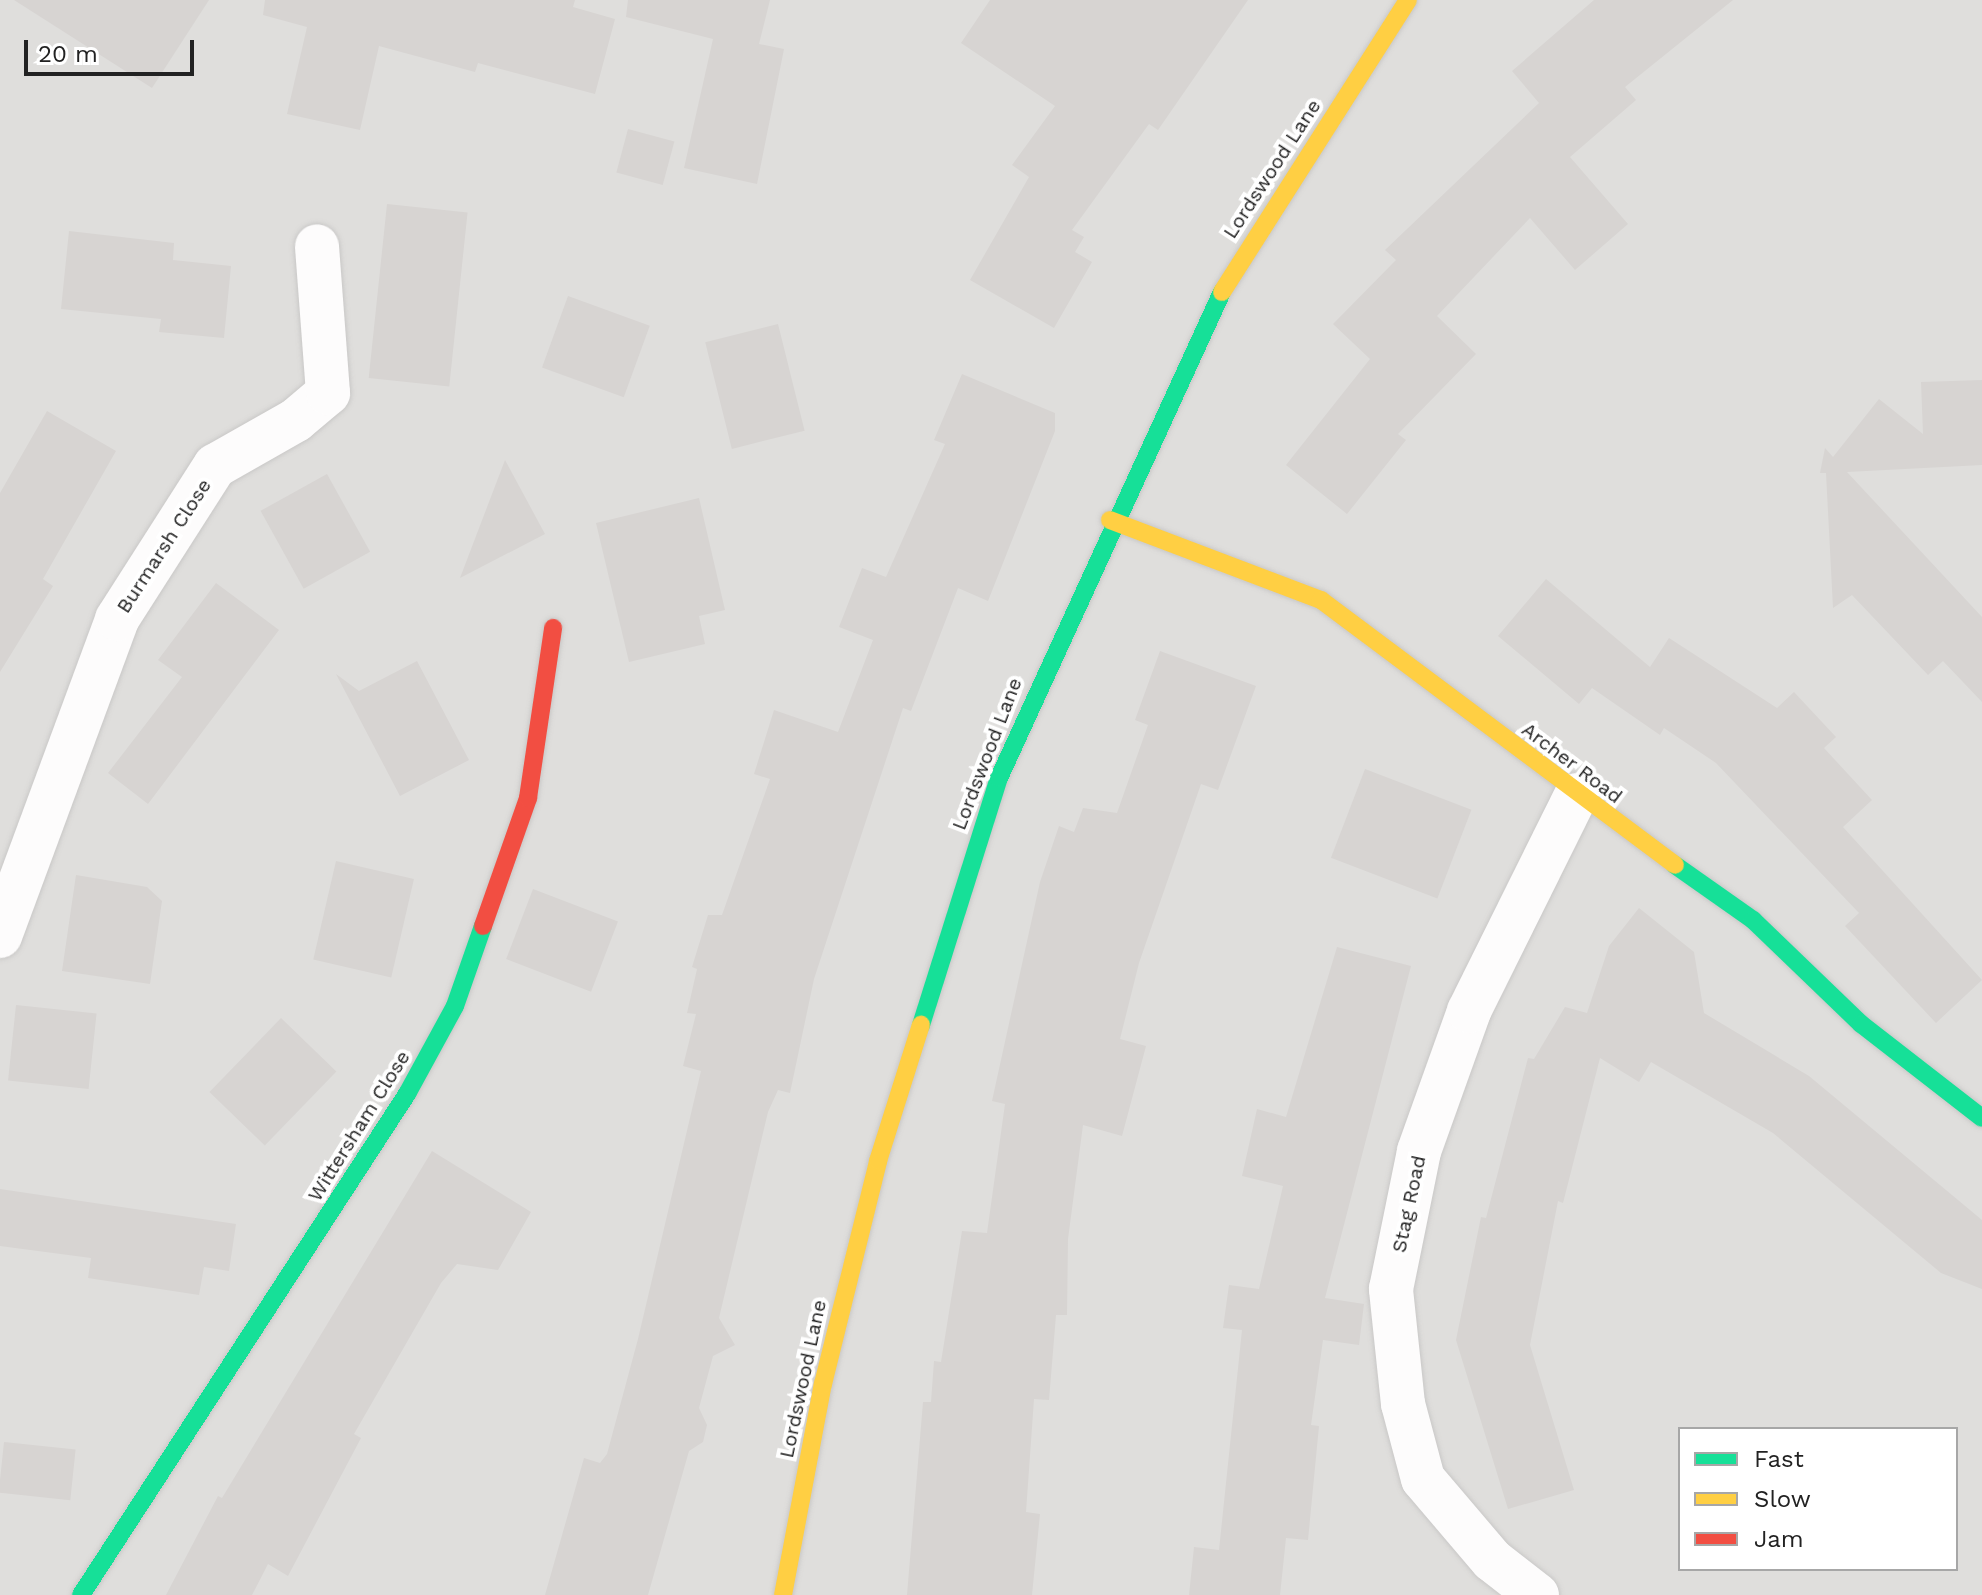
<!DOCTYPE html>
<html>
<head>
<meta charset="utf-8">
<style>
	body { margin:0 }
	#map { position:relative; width:1982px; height:1595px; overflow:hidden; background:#f0eeeb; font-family:"Work Sans",sans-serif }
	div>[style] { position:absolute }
	.residential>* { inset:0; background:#dfdedc }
	.building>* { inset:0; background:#d7d4d2; transform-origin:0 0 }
	.roads { filter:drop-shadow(0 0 2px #c9c8c7) drop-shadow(0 0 2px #c9c8c7) }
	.street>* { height:44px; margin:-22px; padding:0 22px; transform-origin:22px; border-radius:22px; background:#fdfcfc }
	.fast>* { height:18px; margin:-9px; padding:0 9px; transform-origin:9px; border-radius:9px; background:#16e098 }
	.slow>* { height:18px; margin:-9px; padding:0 9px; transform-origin:9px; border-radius:9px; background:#ffcf43 }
	.jam>* { height:18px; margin:-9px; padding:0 9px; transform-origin:9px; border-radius:9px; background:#f24e42 }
	span { translate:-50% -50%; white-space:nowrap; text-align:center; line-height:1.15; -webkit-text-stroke:8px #fff; paint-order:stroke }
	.street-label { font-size:20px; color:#222 }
	.legend { position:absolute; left:1678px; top:1427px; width:280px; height:144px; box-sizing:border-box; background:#fff; border:2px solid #a7a7a7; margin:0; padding:10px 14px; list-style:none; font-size:24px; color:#222 }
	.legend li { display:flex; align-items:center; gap:16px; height:40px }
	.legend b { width:40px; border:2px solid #a7a7a7 }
	.scale { position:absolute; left:24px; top:40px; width:170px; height:36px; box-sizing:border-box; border:4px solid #222; border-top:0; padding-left:10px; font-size:24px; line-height:28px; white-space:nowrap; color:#222; -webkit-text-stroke:6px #fff; paint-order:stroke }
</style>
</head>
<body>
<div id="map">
	<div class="residential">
		<i style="clip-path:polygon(evenodd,0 0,1982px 0,1982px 1595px,0 1595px,0 0,1680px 1429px,1956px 1429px,1956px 1569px,1680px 1569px,1680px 1429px)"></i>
	</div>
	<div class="building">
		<i style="clip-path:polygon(14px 0,209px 0,152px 88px)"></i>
		<i style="clip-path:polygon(265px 0,575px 0,573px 7px,615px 19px,595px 94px,478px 63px,475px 72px,379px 46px,360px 130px,287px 114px,307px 27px,263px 15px)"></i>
		<i style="clip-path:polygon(628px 0,770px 0,759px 44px,784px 49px,757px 184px,684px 168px,713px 39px,626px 17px)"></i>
		<i style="clip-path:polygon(990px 0,1248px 0,1158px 130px,1149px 124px,1072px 230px,1084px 237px,1075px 252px,1092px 262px,1054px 328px,970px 280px,1029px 177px,1012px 165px,1055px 106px,961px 43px)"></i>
		<i style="clip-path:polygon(1594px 0,1733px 0,1625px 87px,1636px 100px,1570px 157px,1628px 224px,1575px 270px,1530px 218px,1437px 316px,1476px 354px,1398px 434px,1406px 440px,1347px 514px,1286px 465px,1370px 359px,1333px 324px,1396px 260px,1385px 250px,1539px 103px,1512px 71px)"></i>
		<i style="left:628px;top:129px;width:48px;height:45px;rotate:15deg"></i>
		<i style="left:387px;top:204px;width:81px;height:175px;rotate:6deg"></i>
		<i style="clip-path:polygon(69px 231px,174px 243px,173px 260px,231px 266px,224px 338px,159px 332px,161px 319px,61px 309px)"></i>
		<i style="left:568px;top:296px;width:87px;height:76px;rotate:20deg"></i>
		<i style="left:778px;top:324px;width:110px;height:75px;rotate:76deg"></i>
		<i style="clip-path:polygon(962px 374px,1055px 413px,1055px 431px,988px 601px,958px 588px,911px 711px,903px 708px,814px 979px,790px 1093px,778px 1090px,768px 1112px,719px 1318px,735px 1345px,713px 1356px,699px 1408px,707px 1425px,703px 1442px,689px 1451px,648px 1595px,545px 1595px,584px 1458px,600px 1463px,607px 1454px,638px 1339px,701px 1071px,683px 1066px,696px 1014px,687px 1013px,697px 969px,692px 967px,708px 915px,722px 915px,770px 779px,754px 774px,774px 710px,838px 732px,873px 640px,839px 627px,862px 568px,886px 577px,945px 444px,934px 440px)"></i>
		<i style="clip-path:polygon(1982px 380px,1982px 465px,1847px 472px,1982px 617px,1982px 702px,1943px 661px,1928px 675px,1852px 595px,1833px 608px,1826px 473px,1820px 473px,1825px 448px,1833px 457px,1879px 399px,1923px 434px,1921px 382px)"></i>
		<i style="clip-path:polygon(47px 411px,116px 451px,43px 579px,53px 586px,0 672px,0 493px)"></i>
		<i style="clip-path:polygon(505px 460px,545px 534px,460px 578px)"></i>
		<i style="left:327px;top:474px;width:89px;height:76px;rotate:61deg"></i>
		<i style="clip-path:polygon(699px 498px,725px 610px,699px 616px,705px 644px,629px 662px,596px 523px)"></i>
		<i style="clip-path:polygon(1546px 579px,1650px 667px,1669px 638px,1777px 708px,1794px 692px,1836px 737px,1824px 748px,1872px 800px,1843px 827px,1982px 980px,1936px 1023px,1845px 926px,1859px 913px,1716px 763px,1664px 728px,1660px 735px,1592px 688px,1579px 704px,1498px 636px)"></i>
		<i style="clip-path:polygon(216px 583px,279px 630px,148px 804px,108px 773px,182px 677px,158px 660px)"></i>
		<i style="clip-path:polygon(1160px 651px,1256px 686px,1218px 790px,1201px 784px,1139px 963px,1120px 1039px,1146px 1046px,1122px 1136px,1083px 1125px,1068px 1239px,1067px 1315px,1056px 1315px,1049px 1400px,1034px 1399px,1026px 1512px,1040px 1514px,1032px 1595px,907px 1595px,923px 1402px,931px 1402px,934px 1361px,941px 1362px,962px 1231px,987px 1233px,1005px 1104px,992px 1101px,1040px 882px,1059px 826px,1074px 832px,1083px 808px,1117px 813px,1148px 725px,1135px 720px)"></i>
		<i style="clip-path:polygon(417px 661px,469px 760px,400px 796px,336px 674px,359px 691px)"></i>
		<i style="left:1365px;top:769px;width:114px;height:95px;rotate:21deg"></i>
		<i style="left:336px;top:861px;width:80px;height:101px;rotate:13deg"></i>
		<i style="clip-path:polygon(76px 875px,147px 887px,162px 901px,150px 984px,62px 971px)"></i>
		<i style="left:533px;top:889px;width:91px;height:75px;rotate:21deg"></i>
		<i style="clip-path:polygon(1639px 908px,1694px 952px,1704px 1013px,1809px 1076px,1982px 1220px,1982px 1289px,1941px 1273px,1773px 1133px,1651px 1062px,1639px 1082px,1600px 1058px,1563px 1203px,1558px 1201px,1530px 1345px,1574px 1490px,1508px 1509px,1456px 1340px,1481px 1217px,1486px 1218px,1528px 1058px,1534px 1059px,1565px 1007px,1587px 1013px,1609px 946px)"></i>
		<i style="clip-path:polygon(1337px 947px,1411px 966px,1325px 1298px,1364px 1304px,1359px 1345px,1323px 1340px,1311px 1425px,1319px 1426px,1308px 1540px,1286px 1538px,1280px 1595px,1189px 1595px,1194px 1547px,1219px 1550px,1242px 1330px,1223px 1328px,1229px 1285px,1259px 1289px,1283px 1186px,1242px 1176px,1257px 1109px,1286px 1117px)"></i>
		<i style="left:16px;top:1005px;width:81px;height:76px;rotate:6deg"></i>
		<i style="left:281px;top:1018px;width:77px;height:103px;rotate:44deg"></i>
		<i style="clip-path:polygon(432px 1151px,531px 1212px,498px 1270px,457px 1264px,441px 1283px,354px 1434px,361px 1438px,288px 1576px,268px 1564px,252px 1595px,166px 1595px,218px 1496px,222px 1498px)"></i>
		<i style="clip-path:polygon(0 1189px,236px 1224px,229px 1271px,204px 1267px,199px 1295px,88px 1278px,91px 1258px,0 1246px)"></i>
		<i style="left:4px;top:1442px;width:72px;height:51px;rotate:6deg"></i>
	</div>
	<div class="roads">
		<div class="street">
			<i style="left:0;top:936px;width:338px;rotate:-69.7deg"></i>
			<i style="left:117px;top:619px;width:182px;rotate:-57.4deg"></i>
			<i style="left:215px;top:466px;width:93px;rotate:-29.6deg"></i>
			<i style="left:296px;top:420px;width:42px;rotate:-40.2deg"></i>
			<i style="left:328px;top:393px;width:147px;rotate:-94.3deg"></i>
			<i style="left:1537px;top:1595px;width:57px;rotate:-142.1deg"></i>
			<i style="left:1492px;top:1560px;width:106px;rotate:-130.4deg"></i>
			<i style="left:1423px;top:1479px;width:78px;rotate:-104.9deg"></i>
			<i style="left:1403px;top:1404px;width:116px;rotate:-96deg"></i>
			<i style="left:1391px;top:1289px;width:141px;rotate:-78.5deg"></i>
			<i style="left:1419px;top:1151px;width:149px;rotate:-70.3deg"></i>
			<i style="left:1469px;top:1011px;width:241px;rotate:-63.6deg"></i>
		</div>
		<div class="fast">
			<i style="left:1675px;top:865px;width:95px;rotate:35.2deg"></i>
			<i style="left:1753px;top:920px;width:150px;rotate:43.9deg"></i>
			<i style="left:1861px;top:1024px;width:153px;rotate:37.8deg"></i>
			<i style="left:921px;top:1025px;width:259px;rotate:-72.5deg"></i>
			<i style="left:999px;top:778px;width:535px;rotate:-65.35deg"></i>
			<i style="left:81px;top:1595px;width:598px;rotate:-56.95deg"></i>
			<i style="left:407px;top:1094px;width:100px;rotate:-61.4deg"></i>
			<i style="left:455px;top:1006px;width:85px;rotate:-70.7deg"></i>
		</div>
		<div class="slow">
			<i style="left:1222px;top:292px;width:346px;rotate:-57.5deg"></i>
			<i style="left:1110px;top:520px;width:226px;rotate:20.8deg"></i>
			<i style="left:1321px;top:600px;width:442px;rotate:36.8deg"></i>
			<i style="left:783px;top:1595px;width:215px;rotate:-79.3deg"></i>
			<i style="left:823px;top:1384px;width:230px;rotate:-76.1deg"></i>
			<i style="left:878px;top:1161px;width:143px;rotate:-72.5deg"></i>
		</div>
		<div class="jam">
			<i style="left:483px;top:926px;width:136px;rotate:-70.6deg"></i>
			<i style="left:528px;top:798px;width:172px;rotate:-81.6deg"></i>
		</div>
	</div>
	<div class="street-label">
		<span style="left:1272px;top:169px;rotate:-57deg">Lordswood Lane</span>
		<span style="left:164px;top:546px;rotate:-57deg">Burmarsh Close</span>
		<span style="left:987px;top:754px;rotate:-69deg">Lordswood Lane</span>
		<span style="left:1572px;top:763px;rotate:37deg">Archer Road</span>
		<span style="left:359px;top:1126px;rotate:-58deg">Wittersham Close</span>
		<span style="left:1409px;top:1204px;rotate:-78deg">Stag Road</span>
		<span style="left:803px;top:1379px;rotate:-78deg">Lordswood Lane</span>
	</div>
	<ul class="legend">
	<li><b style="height:10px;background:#16e098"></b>Fast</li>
	<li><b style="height:10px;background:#ffcf43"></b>Slow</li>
	<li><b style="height:10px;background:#f24e42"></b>Jam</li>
	</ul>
	<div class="scale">20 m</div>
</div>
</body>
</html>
